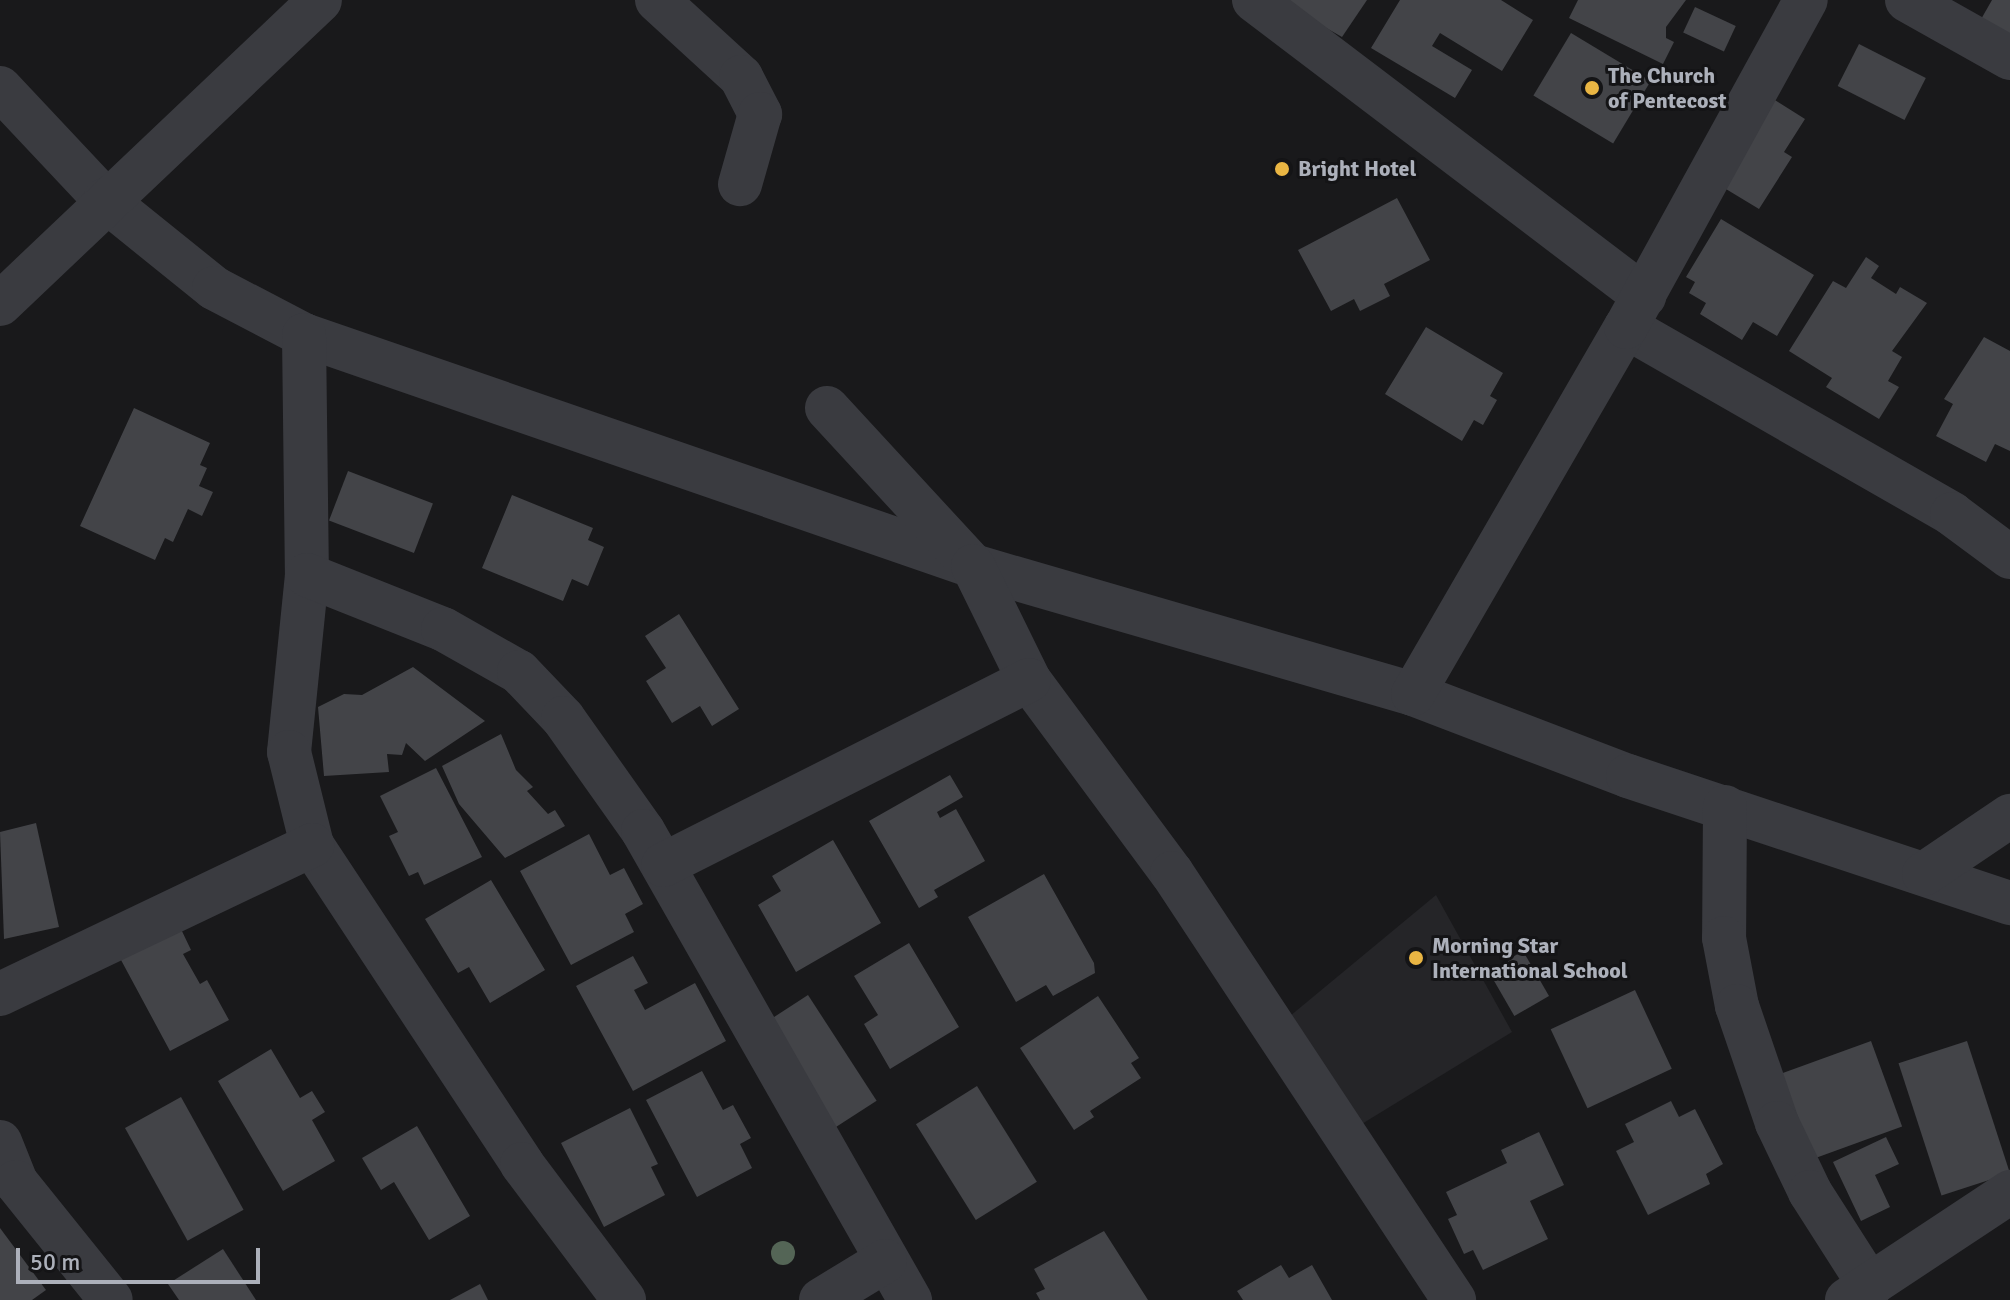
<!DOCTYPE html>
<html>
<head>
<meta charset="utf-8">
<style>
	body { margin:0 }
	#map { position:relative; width:2010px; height:1300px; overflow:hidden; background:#19191b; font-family:Signika,sans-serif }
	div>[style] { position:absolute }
	.built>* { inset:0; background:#252528 }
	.building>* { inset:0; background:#434448; transform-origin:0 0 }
	.minor>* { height:44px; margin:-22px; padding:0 22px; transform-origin:22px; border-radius:22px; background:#3a3b40 }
	.trees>* { width:24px; height:24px; margin:-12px; border-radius:50%; background:#546556 }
	.dots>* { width:22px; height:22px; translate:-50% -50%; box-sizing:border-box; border:4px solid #141416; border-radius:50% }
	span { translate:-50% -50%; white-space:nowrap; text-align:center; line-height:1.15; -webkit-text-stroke:6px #141416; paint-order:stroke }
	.poi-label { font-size:22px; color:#acb0ba; font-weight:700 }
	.left { translate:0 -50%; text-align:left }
	.scale { position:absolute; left:16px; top:1248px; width:244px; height:36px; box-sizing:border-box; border:4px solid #acb0ba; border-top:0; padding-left:10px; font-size:24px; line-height:28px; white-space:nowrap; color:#acb0ba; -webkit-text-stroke:6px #141416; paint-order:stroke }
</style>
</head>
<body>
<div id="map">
	<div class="built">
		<i style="clip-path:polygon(1436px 895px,1512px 1032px,1352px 1130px,1284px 1021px)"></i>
	</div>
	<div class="building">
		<i style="clip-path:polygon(1277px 0,1367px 0,1342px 37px)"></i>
		<i style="clip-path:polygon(1400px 0,1501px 0,1533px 20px,1502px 71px,1440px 33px,1432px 46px,1472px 70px,1455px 98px,1371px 48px)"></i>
		<i style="clip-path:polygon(1578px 0,1686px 0,1666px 27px,1666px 38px,1674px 42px,1663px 64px,1569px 18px)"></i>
		<i style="clip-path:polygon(1992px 0,2010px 0,2010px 38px,1980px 21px)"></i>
		<i style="left:1695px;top:7px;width:45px;height:28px;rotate:25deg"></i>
		<i style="left:1571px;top:33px;width:93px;height:73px;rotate:31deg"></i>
		<i style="left:1859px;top:44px;width:75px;height:47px;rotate:27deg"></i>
		<i style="clip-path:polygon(1770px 97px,1805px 119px,1784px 152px,1792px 157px,1759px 209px,1716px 183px)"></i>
		<i style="clip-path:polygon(1397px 198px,1430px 260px,1384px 284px,1390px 296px,1360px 311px,1354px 299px,1331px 311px,1298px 250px)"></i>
		<i style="clip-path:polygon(1721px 219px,1814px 275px,1777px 336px,1753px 322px,1742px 340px,1700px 314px,1706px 303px,1689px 293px,1695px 282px,1686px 277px)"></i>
		<i style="clip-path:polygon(1866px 257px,1879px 266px,1871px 278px,1896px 294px,1900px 287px,1927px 303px,1892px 351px,1902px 357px,1888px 381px,1899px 387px,1879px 419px,1826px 387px,1832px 378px,1789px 351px,1833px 281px,1846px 288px)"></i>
		<i style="clip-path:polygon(1426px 327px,1503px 373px,1490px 396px,1497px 400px,1483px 425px,1474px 420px,1462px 441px,1385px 394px)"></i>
		<i style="clip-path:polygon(1984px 337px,2010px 351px,2010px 451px,1995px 444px,1986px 462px,1936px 436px,1953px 404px,1944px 399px)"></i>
		<i style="clip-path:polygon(134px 408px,210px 443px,200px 465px,207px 468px,199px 486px,213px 492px,202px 516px,188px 509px,173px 542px,165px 538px,155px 560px,80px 526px)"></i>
		<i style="left:348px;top:471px;width:91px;height:53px;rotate:21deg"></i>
		<i style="clip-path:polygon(512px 495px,593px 528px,588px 540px,604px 547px,588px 586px,572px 579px,563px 601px,482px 568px)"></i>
		<i style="clip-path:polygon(679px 614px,739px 709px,712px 726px,700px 706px,672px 723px,646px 681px,666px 668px,645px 636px)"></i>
		<i style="clip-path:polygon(413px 667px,485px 721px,425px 761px,406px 743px,402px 755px,387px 754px,389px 772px,324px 776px,318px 707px,344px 694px,362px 695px)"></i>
		<i style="clip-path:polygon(501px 734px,516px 770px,533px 787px,527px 791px,548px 814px,555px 810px,565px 826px,505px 858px,459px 804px,442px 766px)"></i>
		<i style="clip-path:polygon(436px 768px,482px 857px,424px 885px,418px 872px,409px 876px,389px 836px,398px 832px,380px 796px)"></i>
		<i style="clip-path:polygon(950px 775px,963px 797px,937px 812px,940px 818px,956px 809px,985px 861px,934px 890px,938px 897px,919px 908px,869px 821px)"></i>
		<i style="clip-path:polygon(36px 823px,59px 927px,4px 939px,0 832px)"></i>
		<i style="clip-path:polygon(589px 834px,610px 875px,624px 868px,643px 904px,625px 914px,634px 932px,571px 965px,520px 871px)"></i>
		<i style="clip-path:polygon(833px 840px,881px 923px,796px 972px,758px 905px,781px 891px,772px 876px)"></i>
		<i style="clip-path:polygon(1044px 874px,1094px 963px,1095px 973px,1053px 996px,1046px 985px,1016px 1002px,968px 917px)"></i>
		<i style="clip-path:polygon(491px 880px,545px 970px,490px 1003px,469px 967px,458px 973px,425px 919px)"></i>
		<i style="clip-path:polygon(180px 927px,191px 950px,183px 954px,200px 984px,207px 980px,229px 1020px,170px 1051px,121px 960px)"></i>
		<i style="clip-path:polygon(909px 943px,959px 1027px,890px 1069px,864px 1024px,878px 1015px,854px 976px)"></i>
		<i style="left:1523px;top:951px;width:52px;height:40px;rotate:60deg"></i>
		<i style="clip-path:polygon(633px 956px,648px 983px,634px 990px,645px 1010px,695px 983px,726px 1041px,633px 1091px,576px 986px)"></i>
		<i style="left:1635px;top:990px;width:87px;height:93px;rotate:65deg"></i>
		<i style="left:808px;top:995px;width:126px;height:54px;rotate:57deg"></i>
		<i style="clip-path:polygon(1098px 996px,1139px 1058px,1131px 1063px,1141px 1078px,1090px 1111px,1094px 1117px,1074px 1130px,1020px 1048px)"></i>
		<i style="left:1871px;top:1041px;width:91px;height:106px;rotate:70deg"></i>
		<i style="left:1967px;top:1041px;width:139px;height:72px;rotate:72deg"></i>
		<i style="clip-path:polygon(271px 1049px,300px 1098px,312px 1091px,325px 1112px,312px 1120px,335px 1161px,283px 1191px,218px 1081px)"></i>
		<i style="clip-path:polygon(702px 1071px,723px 1110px,733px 1105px,751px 1138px,740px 1144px,752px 1168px,697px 1197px,646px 1100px)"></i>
		<i style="left:977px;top:1086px;width:113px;height:72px;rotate:58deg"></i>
		<i style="left:181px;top:1097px;width:129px;height:64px;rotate:61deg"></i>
		<i style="clip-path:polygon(1671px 1101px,1679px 1117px,1695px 1109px,1723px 1164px,1706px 1174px,1710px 1184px,1648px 1215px,1616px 1151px,1634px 1142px,1625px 1124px)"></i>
		<i style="clip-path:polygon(630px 1108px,658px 1164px,651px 1167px,665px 1195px,604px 1227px,561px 1143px)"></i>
		<i style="clip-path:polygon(417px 1126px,470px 1216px,429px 1240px,394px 1182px,381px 1190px,362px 1158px)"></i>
		<i style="clip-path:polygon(1539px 1132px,1564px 1185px,1530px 1201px,1548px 1239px,1483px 1270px,1473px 1250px,1464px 1254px,1448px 1219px,1457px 1215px,1446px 1192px,1507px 1163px,1501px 1150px)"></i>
		<i style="clip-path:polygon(1886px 1137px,1899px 1164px,1875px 1175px,1890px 1207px,1861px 1221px,1833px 1162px)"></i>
		<i style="clip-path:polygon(0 1228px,46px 1290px,32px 1300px,0 1300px)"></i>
		<i style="clip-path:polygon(1104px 1231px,1148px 1300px,1040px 1300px,1036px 1293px,1045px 1289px,1034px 1269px)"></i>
		<i style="clip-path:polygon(223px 1249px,256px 1300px,179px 1300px,168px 1284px)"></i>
		<i style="clip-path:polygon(1281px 1265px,1289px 1278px,1312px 1265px,1332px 1300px,1243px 1300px,1237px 1291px)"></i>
		<i style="clip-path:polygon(480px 1284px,488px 1300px,450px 1300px)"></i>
	</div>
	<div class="minor">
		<i style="left:657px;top:0;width:114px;rotate:42.5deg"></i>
		<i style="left:741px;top:77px;width:42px;rotate:62.8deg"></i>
		<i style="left:760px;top:114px;width:73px;rotate:105.9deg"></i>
		<i style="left:1254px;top:0;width:490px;rotate:37.2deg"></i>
		<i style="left:1907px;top:0;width:118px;rotate:29.4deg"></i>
		<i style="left:0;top:88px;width:154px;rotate:46.8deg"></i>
		<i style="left:105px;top:200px;width:140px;rotate:38.9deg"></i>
		<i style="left:214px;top:288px;width:102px;rotate:27.6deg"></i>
		<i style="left:304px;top:335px;width:708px;rotate:19.05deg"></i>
		<i style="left:973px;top:566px;width:458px;rotate:16.2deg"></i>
		<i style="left:1413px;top:694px;width:230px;rotate:20.9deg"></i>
		<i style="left:1628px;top:776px;width:403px;rotate:18.4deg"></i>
		<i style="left:0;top:304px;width:441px;rotate:-43.5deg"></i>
		<i style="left:1626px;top:327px;width:376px;rotate:29.8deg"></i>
		<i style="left:1952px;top:514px;width:72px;rotate:36.6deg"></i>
		<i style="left:304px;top:335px;width:240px;rotate:89.3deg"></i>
		<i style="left:307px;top:575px;width:178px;rotate:95.8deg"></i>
		<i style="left:289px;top:752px;width:96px;rotate:76.1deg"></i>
		<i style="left:312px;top:845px;width:382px;rotate:56.6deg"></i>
		<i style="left:522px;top:1164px;width:170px;rotate:53.1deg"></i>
		<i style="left:827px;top:408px;width:215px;rotate:47.3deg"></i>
		<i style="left:973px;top:566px;width:127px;rotate:63.8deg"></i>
		<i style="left:1029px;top:680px;width:240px;rotate:53.5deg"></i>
		<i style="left:1172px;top:873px;width:512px;rotate:56.56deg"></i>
		<i style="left:307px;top:575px;width:146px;rotate:21.7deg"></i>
		<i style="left:443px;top:629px;width:87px;rotate:29.5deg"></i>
		<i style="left:519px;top:672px;width:64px;rotate:46.3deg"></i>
		<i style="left:563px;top:718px;width:138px;rotate:54.7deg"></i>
		<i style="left:643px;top:831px;width:540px;rotate:60.35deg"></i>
		<i style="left:1413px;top:694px;width:424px;rotate:-59.9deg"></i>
		<i style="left:1626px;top:327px;width:373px;rotate:-61.2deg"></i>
		<i style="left:1725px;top:807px;width:131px;rotate:90.4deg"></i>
		<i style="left:1724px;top:938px;width:69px;rotate:79.2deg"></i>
		<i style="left:1737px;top:1006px;width:124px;rotate:71.1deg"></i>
		<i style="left:1777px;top:1123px;width:76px;rotate:64.4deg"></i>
		<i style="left:1810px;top:1192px;width:112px;rotate:57.4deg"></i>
		<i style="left:663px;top:865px;width:410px;rotate:-26.8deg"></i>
		<i style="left:1924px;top:874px;width:104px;rotate:-34deg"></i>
		<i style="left:0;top:994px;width:346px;rotate:-25.5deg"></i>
		<i style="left:0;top:1142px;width:43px;rotate:68.2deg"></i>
		<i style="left:16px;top:1182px;width:151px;rotate:51.2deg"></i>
		<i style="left:821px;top:1300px;width:75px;rotate:-31.4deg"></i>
		<i style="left:1847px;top:1300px;width:196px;rotate:-33.5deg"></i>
	</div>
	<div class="trees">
		<i style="left:783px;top:1253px"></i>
	</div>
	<div class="dots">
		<i style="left:1592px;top:88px;background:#e9b543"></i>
		<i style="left:1282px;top:169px;background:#e9b543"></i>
		<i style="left:1416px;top:958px;background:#e9b543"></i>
	</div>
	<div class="poi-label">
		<span class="left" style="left:1608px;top:88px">The Church<br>of Pentecost</span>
		<span class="left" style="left:1298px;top:169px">Bright Hotel</span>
		<span class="left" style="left:1432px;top:958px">Morning Star<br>International School</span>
	</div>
	<div class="scale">50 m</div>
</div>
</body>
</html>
